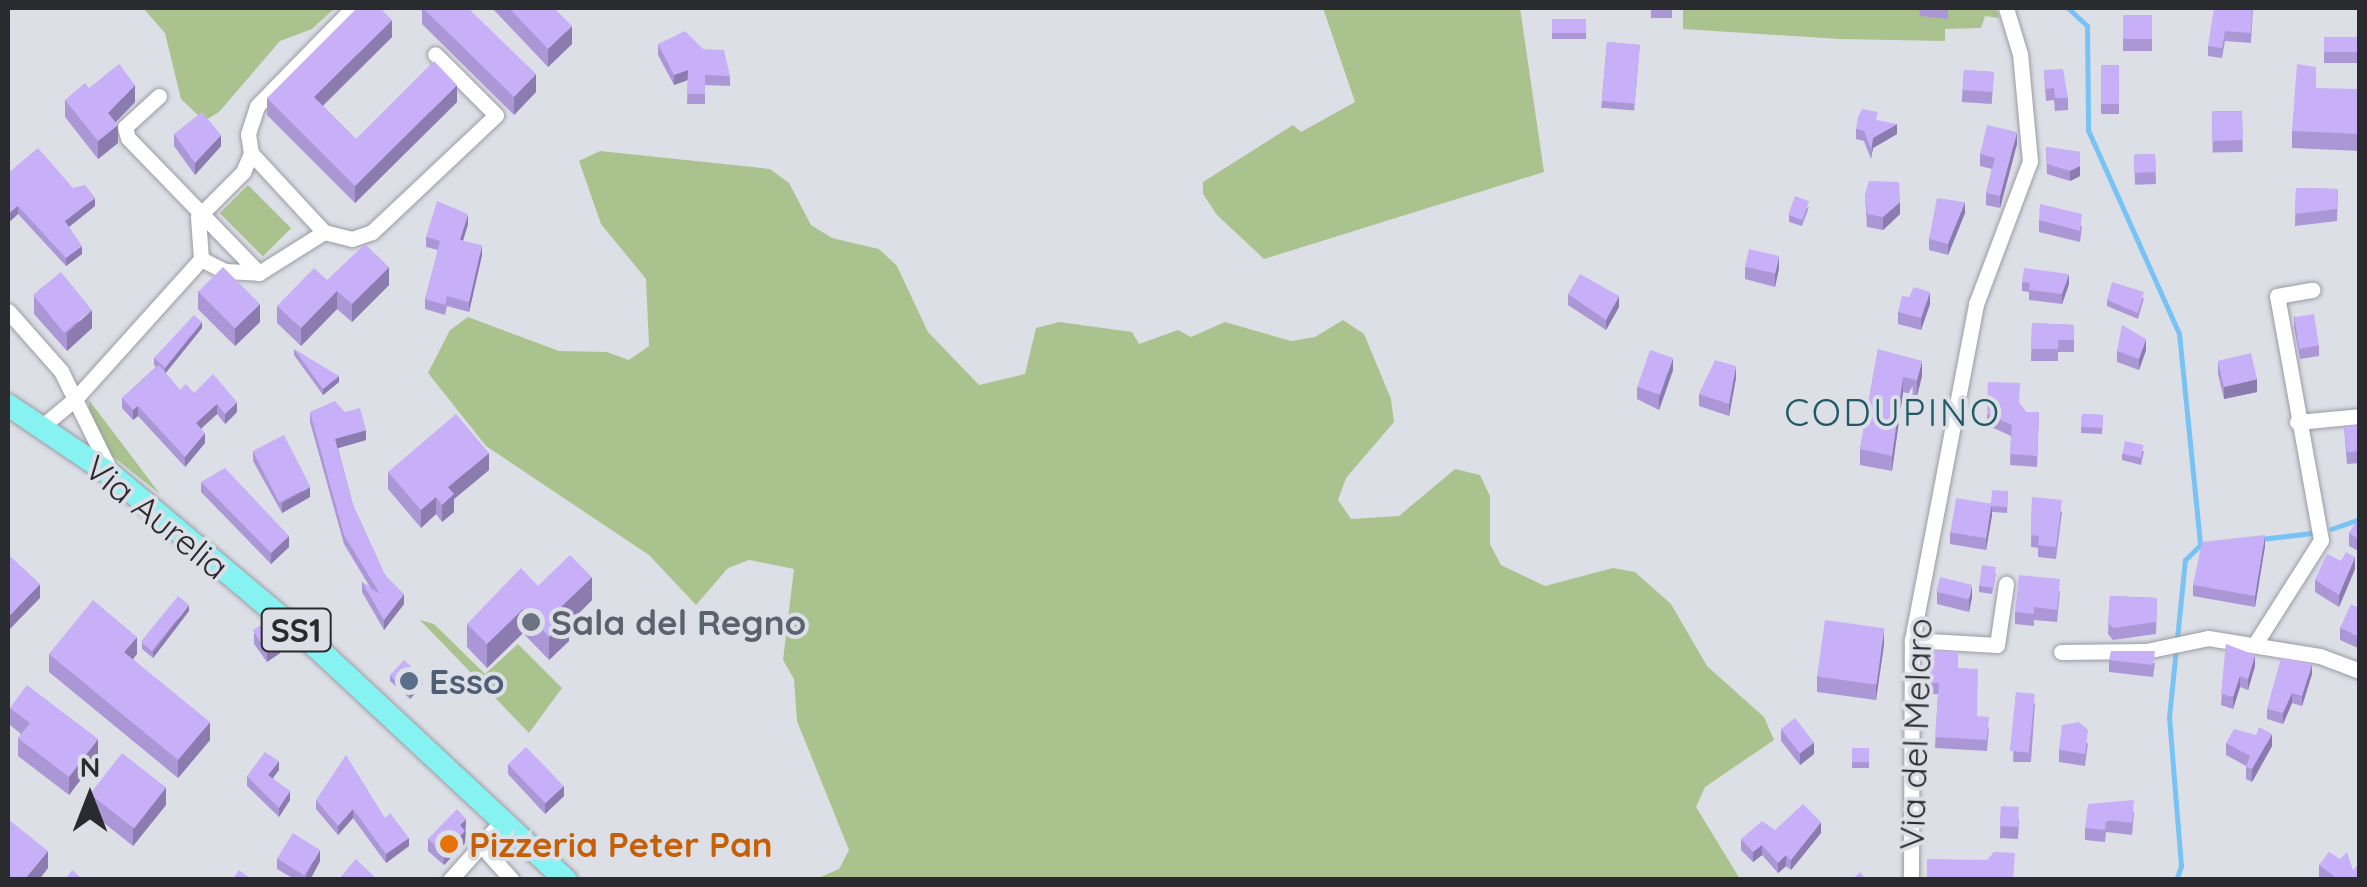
<!DOCTYPE html>
<html>
<head>
<meta charset="utf-8">
<style>
	body { margin:0 }
	#map { position:relative; width:2367px; height:887px; overflow:hidden; background:#dddfe7; font-family:Quicksand,sans-serif }
	div>[style] { position:absolute }
	.green>* { inset:0; background:#aac38e; transform-origin:0 0 }
	.stream>* { height:5px; margin:-2.5px; padding:0 2.5px; transform-origin:2.5px; border-radius:2.5px; background:#79c3f4 }
	.roads { filter:drop-shadow(0 0 2px #9a9ca3) drop-shadow(0 0 2px #9a9ca3) }
	.minor>* { height:15px; margin:-7.5px; padding:0 7.5px; transform-origin:7.5px; border-radius:7.5px; background:#fff }
	.primary>* { height:22px; margin:-11px; padding:0 11px; transform-origin:11px; border-radius:11px; background:#87f2f2 }
	.wall>* { inset:0; background:#ab97d5; transform-origin:0 0 }
	.shaded-wall>* { inset:0; background:#8b7bae }
	.building>* { inset:0; background:#c7b0f8; transform-origin:0 0 }
	.dots>* { width:28px; height:28px; translate:-50% -50%; box-sizing:border-box; border:5px solid #dddfe7; border-radius:50% }
	span { translate:-50% -50%; white-space:nowrap; text-align:center; line-height:1.15; -webkit-text-stroke:8px #dddfe7; paint-order:stroke }
	.shield-label span { padding:2px 8px; background:#dddfe7; border:2px solid; border-radius:8px; -webkit-text-stroke-width:0 }
	.shield-label { font-size:32px; color:#2a2b2e; font-weight:700 }
	.street-label { font-size:35px; color:#2a2b2e }
	.worship-label { font-size:35px; color:#5b616d; font-weight:700 }
	.left { translate:0 -50%; text-align:left }
	.service-label { font-size:35px; color:#4e5e75; font-weight:700 }
	.food-label { font-size:35px; color:#c56008; font-weight:700 }
	.neighbourhood-label { font-size:38px; color:#215964; letter-spacing:2.5px }
	.frame { position:absolute; inset:0; border:10px solid #2a2b2e; pointer-events:none }
	.north { position:absolute; left:40px; top:747px; width:100px; height:100px; -webkit-text-stroke:8px #dddfe7; paint-order:stroke; rotate:0deg; font-size:28px; font-weight:700; line-height:40px; text-align:center; color:#2a2b2e }
	.north::after { content:''; display:block; margin:auto; width:35px; height:45px; background:#2a2b2e; clip-path:polygon(50% 0,100% 100%,50% 72%,0 100%) }
</style>
</head>
<body>
<div id="map">
	<div class="green">
		<i style="clip-path:polygon(143px 8px,335px 8px,312px 29px,280px 41px,219px 112px,204px 121px,181px 99px,165px 33px)"></i>
		<i style="clip-path:polygon(1323px 8px,1520px 8px,1544px 172px,1264px 259px,1217px 215px,1203px 194px,1203px 182px,1293px 125px,1301px 132px,1355px 102px)"></i>
		<i style="clip-path:polygon(1683px 8px,1996px 8px,1999px 18px,1985px 16px,1981px 28px,1945px 29px,1945px 41px,1839px 39px,1683px 29px)"></i>
		<i style="clip-path:polygon(600px 151px,770px 169px,789px 183px,811px 225px,832px 238px,879px 249px,897px 266px,928px 332px,979px 385px,1025px 374px,1036px 328px,1059px 322px,1132px 332px,1139px 344px,1178px 330px,1191px 337px,1225px 322px,1291px 341px,1315px 337px,1343px 320px,1364px 334px,1391px 399px,1394px 422px,1346px 478px,1338px 500px,1351px 519px,1399px 516px,1455px 469px,1480px 475px,1490px 496px,1490px 544px,1501px 565px,1545px 586px,1613px 568px,1635px 572px,1671px 604px,1707px 666px,1764px 717px,1774px 740px,1705px 787px,1696px 807px,1740px 879px,816px 879px,839px 869px,849px 850px,797px 721px,794px 679px,783px 660px,794px 569px,749px 560px,728px 568px,696px 605px,649px 555px,486px 446px,428px 373px,450px 330px,468px 317px,559px 351px,607px 352px,629px 360px,649px 346px,646px 279px,601px 224px,579px 161px)"></i>
		<i style="left:248px;top:185px;width:61px;height:40px;rotate:45deg"></i>
		<i style="clip-path:polygon(89px 400px,160px 494px,106px 451px,88px 419px)"></i>
		<i style="clip-path:polygon(420px 620px,434px 624px,485px 674px,518px 644px,562px 688px,529px 733px)"></i>
	</div>
	<div class="stream">
		<i style="left:2068px;top:8px;width:26px;rotate:43deg"></i>
		<i style="left:2087px;top:26px;width:104px;rotate:89.4deg"></i>
		<i style="left:2088px;top:130px;width:222px;rotate:65.9deg"></i>
		<i style="left:2179px;top:333px;width:213px;rotate:84.3deg"></i>
		<i style="left:2331px;top:529px;width:31px;rotate:-19deg"></i>
		<i style="left:2261px;top:539px;width:51px;rotate:-6.7deg"></i>
		<i style="left:2176px;top:880px;width:15px;rotate:-70deg"></i>
		<i style="left:2181px;top:866px;width:149px;rotate:-94.6deg"></i>
		<i style="left:2169px;top:717px;width:158px;rotate:-84.2deg"></i>
		<i style="left:2185px;top:560px;width:21px;rotate:-45deg"></i>
	</div>
	<div class="roads">
		<div class="minor">
			<i style="left:159px;top:96px;width:46px;rotate:137.6deg"></i>
			<i style="left:125px;top:127px;width:11px;rotate:75deg"></i>
			<i style="left:128px;top:138px;width:188px;rotate:45.9deg"></i>
			<i style="left:251px;top:153px;width:19px;rotate:-99deg"></i>
			<i style="left:248px;top:134px;width:29px;rotate:-72deg"></i>
			<i style="left:257px;top:106px;width:137px;rotate:-45.6deg"></i>
			<i style="left:198px;top:217px;width:64px;rotate:-45deg"></i>
			<i style="left:243px;top:172px;width:21px;rotate:-67deg"></i>
			<i style="left:251px;top:153px;width:108px;rotate:47.3deg"></i>
			<i style="left:324px;top:232px;width:29px;rotate:14deg"></i>
			<i style="left:352px;top:239px;width:21px;rotate:-19deg"></i>
			<i style="left:372px;top:232px;width:170px;rotate:-43.3deg"></i>
			<i style="left:496px;top:115px;width:86px;rotate:-135deg"></i>
			<i style="left:198px;top:217px;width:42px;rotate:85.9deg"></i>
			<i style="left:8px;top:311px;width:80px;rotate:48.5deg"></i>
			<i style="left:61px;top:371px;width:108px;rotate:63.7deg"></i>
			<i style="left:2297px;top:422px;width:63px;rotate:-5.4deg"></i>
			<i style="left:40px;top:428px;width:47px;rotate:-39.8deg"></i>
			<i style="left:76px;top:398px;width:187px;rotate:-48deg"></i>
			<i style="left:201px;top:259px;width:27px;rotate:27deg"></i>
			<i style="left:225px;top:271px;width:34px;rotate:3deg"></i>
			<i style="left:259px;top:273px;width:77px;rotate:-32.2deg"></i>
			<i style="left:1912px;top:640px;width:85px;rotate:3.4deg"></i>
			<i style="left:1997px;top:645px;width:62px;rotate:-81.6deg"></i>
			<i style="left:2255px;top:644px;width:123px;rotate:-57.6deg"></i>
			<i style="left:2321px;top:540px;width:248px;rotate:-100.2deg"></i>
			<i style="left:2277px;top:296px;width:36px;rotate:-10deg"></i>
			<i style="left:2061px;top:652px;width:85px;rotate:-0.7deg"></i>
			<i style="left:2146px;top:651px;width:63px;rotate:-11.8deg"></i>
			<i style="left:2208px;top:638px;width:113px;rotate:9.1deg"></i>
			<i style="left:2320px;top:656px;width:43px;rotate:20.6deg"></i>
			<i style="left:481px;top:845px;width:47px;rotate:48.5deg"></i>
			<i style="left:450px;top:880px;width:81px;rotate:-48.5deg"></i>
			<i style="left:1911px;top:880px;width:240px;rotate:-89.8deg"></i>
			<i style="left:1912px;top:640px;width:342px;rotate:-79.2deg"></i>
			<i style="left:1976px;top:304px;width:153px;rotate:-69.3deg"></i>
			<i style="left:2030px;top:161px;width:107px;rotate:-95.3deg"></i>
			<i style="left:2020px;top:54px;width:48px;rotate:-106.9deg"></i>
		</div>
		<div class="primary">
			<i style="left:8px;top:405px;width:127px;rotate:34.1deg"></i>
			<i style="left:113px;top:476px;width:265px;rotate:40.1deg"></i>
			<i style="left:316px;top:647px;width:342px;rotate:43deg"></i>
		</div>
	</div>
	<div class="wall">
		<i style="clip-path:polygon(422px 8px,536px 92px,514px 115px,422px 24px)"></i>
		<i style="clip-path:polygon(492px 8px,554px 8px,572px 44px,548px 67px)"></i>
		<i style="left:1651px;top:8px;width:21px;height:10px"></i>
		<i style="clip-path:polygon(1919px 8px,1948px 8px,1948px 19px,1920px 16px)"></i>
		<i style="clip-path:polygon(2253px 8px,2251px 43px,2225px 41px,2222px 58px,2208px 56px,2208px 46px)"></i>
		<i style="left:2152px;top:15px;width:36px;height:29px;rotate:90deg"></i>
		<i style="left:1586px;top:19px;width:20px;height:34px;rotate:90deg"></i>
		<i style="clip-path:polygon(392px 37px,323px 106px,356px 139px,457px 102px,355px 203px,267px 115px,267px 98px)"></i>
		<i style="left:2360px;top:37px;width:26px;height:36px;rotate:90deg"></i>
		<i style="left:1607px;top:42px;width:33px;height:66px;rotate:5deg"></i>
		<i style="clip-path:polygon(658px 44px,730px 76px,730px 86px,705px 85px,705px 104px,687px 104px,688px 80px,674px 85px,658px 55px)"></i>
		<i style="left:2101px;top:65px;width:18px;height:49px"></i>
		<i style="left:1964px;top:70px;width:30px;height:32px;rotate:4deg"></i>
		<i style="clip-path:polygon(2044px 70px,2068px 98px,2068px 110px,2055px 111px,2054px 100px,2046px 101px)"></i>
		<i style="clip-path:polygon(89px 88px,135px 102px,116px 122px,118px 143px,98px 159px,65px 117px,65px 100px)"></i>
		<i style="left:2242px;top:111px;width:41px;height:30px;rotate:89deg"></i>
		<i style="clip-path:polygon(2360px 117px,2360px 151px,2292px 148px,2292px 131px)"></i>
		<i style="clip-path:polygon(1878px 121px,1897px 134px,1873px 148px,1871px 159px,1864px 141px,1856px 139px,1856px 129px)"></i>
		<i style="clip-path:polygon(174px 134px,221px 146px,195px 175px,174px 146px)"></i>
		<i style="clip-path:polygon(2017px 144px,2000px 208px,1986px 205px,1986px 193px,1992px 169px,1980px 166px,1980px 154px)"></i>
		<i style="clip-path:polygon(2046px 147px,2080px 152px,2080px 176px,2070px 181px,2047px 174px)"></i>
		<i style="left:2155px;top:154px;width:30px;height:21px;rotate:88deg"></i>
		<i style="clip-path:polygon(8px 173px,73px 188px,95px 206px,69px 227px,82px 254px,66px 266px,18px 214px,8px 223px)"></i>
		<i style="clip-path:polygon(2296px 188px,2338px 189px,2337px 221px,2295px 226px)"></i>
		<i style="clip-path:polygon(1865px 194px,1900px 214px,1883px 230px,1867px 227px)"></i>
		<i style="clip-path:polygon(1809px 207px,1802px 226px,1789px 222px,1789px 215px)"></i>
		<i style="clip-path:polygon(1965px 213px,1948px 255px,1929px 250px,1929px 239px)"></i>
		<i style="clip-path:polygon(2039px 220px,2082px 226px,2080px 242px,2039px 232px)"></i>
		<i style="clip-path:polygon(468px 224px,463px 241px,482px 255px,469px 312px,447px 306px,445px 315px,425px 309px,425px 299px,438px 250px,426px 247px,426px 237px)"></i>
		<i style="clip-path:polygon(1745px 267px,1779px 268px,1775px 287px,1745px 279px)"></i>
		<i style="clip-path:polygon(327px 280px,389px 285px,352px 322px,337px 309px,301px 346px,277px 323px,277px 306px)"></i>
		<i style="clip-path:polygon(2022px 282px,2069px 284px,2062px 304px,2029px 300px,2029px 292px,2022px 291px)"></i>
		<i style="clip-path:polygon(198px 291px,260px 322px,235px 346px,198px 309px)"></i>
		<i style="clip-path:polygon(1568px 294px,1619px 307px,1606px 330px,1568px 305px)"></i>
		<i style="clip-path:polygon(34px 296px,92px 328px,67px 351px,34px 314px)"></i>
		<i style="clip-path:polygon(2144px 298px,2138px 319px,2107px 306px,2107px 300px)"></i>
		<i style="clip-path:polygon(1930px 304px,1921px 330px,1898px 324px,1898px 312px)"></i>
		<i style="clip-path:polygon(2294px 316px,2319px 346px,2319px 356px,2300px 359px,2294px 327px)"></i>
		<i style="clip-path:polygon(2032px 323px,2074px 325px,2074px 352px,2058px 352px,2058px 361px,2031px 361px)"></i>
		<i style="clip-path:polygon(202px 328px,165px 373px,180px 390px,194px 393px,237px 412px,225px 424px,217px 414px,201px 429px,205px 443px,185px 467px,138px 416px,133px 420px,122px 408px,122px 398px,156px 367px,154px 365px,154px 358px)"></i>
		<i style="clip-path:polygon(294px 349px,339px 382px,323px 395px,294px 355px)"></i>
		<i style="clip-path:polygon(1878px 349px,1922px 376px,1917px 396px,1903px 392px,1892px 471px,1860px 465px,1860px 449px)"></i>
		<i style="clip-path:polygon(2146px 350px,2139px 370px,2117px 362px,2117px 351px)"></i>
		<i style="clip-path:polygon(2218px 362px,2257px 392px,2224px 399px,2218px 374px)"></i>
		<i style="clip-path:polygon(1673px 370px,1659px 410px,1637px 399px,1637px 387px)"></i>
		<i style="clip-path:polygon(1736px 378px,1729px 416px,1699px 406px,1699px 394px)"></i>
		<i style="clip-path:polygon(1988px 382px,2019px 403px,2026px 412px,2039px 412px,2037px 467px,2010px 465px,2011px 436px,1987px 425px)"></i>
		<i style="clip-path:polygon(310px 412px,366px 440px,338px 448px,353px 505px,385px 575px,404px 604px,384px 630px,362px 592px,362px 582px,370px 587px,344px 544px,310px 422px)"></i>
		<i style="left:2082px;top:414px;width:21px;height:19px;rotate:3deg"></i>
		<i style="clip-path:polygon(2360px 425px,2360px 463px,2347px 464px,2344px 427px)"></i>
		<i style="clip-path:polygon(253px 451px,310px 497px,282px 513px,253px 461px)"></i>
		<i style="clip-path:polygon(2144px 451px,2141px 465px,2122px 460px,2122px 454px)"></i>
		<i style="clip-path:polygon(489px 470px,454px 499px,454px 512px,442px 522px,436px 514px,421px 528px,388px 489px,388px 472px)"></i>
		<i style="clip-path:polygon(201px 482px,289px 547px,271px 564px,201px 492px)"></i>
		<i style="clip-path:polygon(2008px 491px,2007px 513px,1992px 512px,1986px 550px,1950px 544px,1950px 532px)"></i>
		<i style="clip-path:polygon(2032px 497px,2062px 512px,2056px 559px,2038px 557px,2038px 548px,2031px 547px)"></i>
		<i style="clip-path:polygon(2360px 517px,2360px 552px,2349px 546px,2349px 533px)"></i>
		<i style="clip-path:polygon(2265px 546px,2255px 607px,2193px 596px,2193px 585px)"></i>
		<i style="clip-path:polygon(2355px 569px,2339px 607px,2315px 592px,2315px 580px)"></i>
		<i style="clip-path:polygon(1996px 573px,1992px 594px,1979px 592px,1979px 586px)"></i>
		<i style="clip-path:polygon(538px 586px,592px 600px,569px 623px,569px 641px,549px 660px,523px 633px,487px 668px,467px 647px,467px 624px)"></i>
		<i style="clip-path:polygon(2060px 591px,2057px 622px,2034px 620px,2034px 626px,2015px 624px,2015px 612px)"></i>
		<i style="clip-path:polygon(1937px 592px,1972px 597px,1969px 612px,1937px 604px)"></i>
		<i style="clip-path:polygon(2110px 596px,2157px 598px,2156px 634px,2113px 640px,2108px 634px)"></i>
		<i style="clip-path:polygon(2360px 608px,2360px 649px,2340px 640px,2340px 628px)"></i>
		<i style="clip-path:polygon(189px 611px,153px 658px,142px 649px,142px 643px)"></i>
		<i style="clip-path:polygon(254px 632px,280px 653px,267px 662px,254px 644px)"></i>
		<i style="clip-path:polygon(1884px 644px,1876px 700px,1817px 692px,1817px 676px)"></i>
		<i style="clip-path:polygon(2226px 644px,2255px 666px,2248px 690px,2240px 687px,2233px 709px,2221px 705px)"></i>
		<i style="clip-path:polygon(1927px 651px,1958px 668px,1977px 716px,1989px 728px,1987px 751px,1935px 748px,1938px 694px,1926px 694px)"></i>
		<i style="clip-path:polygon(49px 654px,137px 654px,133px 659px,210px 740px,178px 778px,49px 672px)"></i>
		<i style="clip-path:polygon(2109px 660px,2155px 663px,2153px 677px,2109px 672px)"></i>
		<i style="clip-path:polygon(2312px 674px,2302px 706px,2292px 703px,2283px 724px,2267px 719px,2267px 709px)"></i>
		<i style="clip-path:polygon(390px 675px,423px 684px,410px 699px,390px 681px)"></i>
		<i style="clip-path:polygon(2016px 692px,2035px 704px,2031px 762px,2013px 762px)"></i>
		<i style="clip-path:polygon(10px 708px,98px 757px,69px 795px,18px 756px,18px 738px,21px 734px,10px 725px)"></i>
		<i style="clip-path:polygon(1781px 729px,1814px 754px,1800px 765px,1781px 741px)"></i>
		<i style="clip-path:polygon(2088px 743px,2085px 766px,2059px 762px,2059px 750px)"></i>
		<i style="clip-path:polygon(2226px 743px,2272px 746px,2252px 782px,2246px 779px,2246px 766px,2226px 755px)"></i>
		<i style="left:1852px;top:748px;width:17px;height:20px"></i>
		<i style="clip-path:polygon(508px 764px,564px 796px,545px 814px,508px 774px)"></i>
		<i style="clip-path:polygon(279px 770px,273px 778px,290px 800px,279px 817px,247px 786px,247px 776px)"></i>
		<i style="clip-path:polygon(90px 794px,166px 805px,133px 846px,90px 812px)"></i>
		<i style="clip-path:polygon(316px 800px,385px 818px,409px 846px,386px 863px,353px 818px,338px 835px,316px 809px)"></i>
		<i style="clip-path:polygon(2001px 806px,2019px 819px,2018px 839px,2000px 838px)"></i>
		<i style="clip-path:polygon(2134px 812px,2132px 835px,2106px 832px,2105px 842px,2085px 840px,2085px 828px)"></i>
		<i style="clip-path:polygon(1775px 830px,1821px 833px,1791px 870px,1786px 866px,1778px 873px,1762px 855px,1753px 862px,1741px 850px,1741px 839px)"></i>
		<i style="clip-path:polygon(466px 831px,465px 843px,444px 865px,428px 851px,428px 839px)"></i>
		<i style="clip-path:polygon(277px 858px,320px 861px,310px 880px,296px 880px,277px 869px)"></i>
		<i style="clip-path:polygon(2319px 865px,2353px 870px,2360px 880px,2322px 880px,2319px 877px)"></i>
	</div>
	<div class="shaded-wall">
		<i style="clip-path:polygon(392px 20px,392px 37px,314px 114px,314px 97px)"></i>
		<i style="clip-path:polygon(572px 26px,572px 44px,548px 67px,548px 49px)"></i>
		<i style="clip-path:polygon(688px 70px,688px 80px,674px 85px,674px 75px)"></i>
		<i style="clip-path:polygon(536px 74px,536px 92px,514px 115px,514px 97px)"></i>
		<i style="clip-path:polygon(135px 85px,135px 102px,108px 130px,108px 113px)"></i>
		<i style="clip-path:polygon(457px 85px,457px 102px,355px 203px,355px 186px)"></i>
		<i style="clip-path:polygon(1897px 124px,1897px 134px,1873px 148px,1871px 159px,1873px 138px)"></i>
		<i style="clip-path:polygon(118px 125px,118px 143px,98px 159px,98px 141px)"></i>
		<i style="clip-path:polygon(2017px 132px,2017px 144px,2000px 208px,2000px 196px)"></i>
		<i style="clip-path:polygon(221px 135px,221px 146px,195px 175px,195px 163px)"></i>
		<i style="clip-path:polygon(2080px 166px,2080px 176px,2070px 181px,2070px 171px)"></i>
		<i style="clip-path:polygon(95px 198px,95px 206px,65px 230px,65px 221px)"></i>
		<i style="clip-path:polygon(1900px 202px,1900px 214px,1883px 230px,1883px 217px)"></i>
		<i style="clip-path:polygon(1965px 202px,1965px 213px,1948px 255px,1948px 244px)"></i>
		<i style="clip-path:polygon(18px 206px,18px 214px,8px 223px,8px 214px)"></i>
		<i style="clip-path:polygon(468px 214px,468px 224px,460px 250px,460px 240px)"></i>
		<i style="clip-path:polygon(482px 245px,482px 255px,469px 312px,469px 302px)"></i>
		<i style="clip-path:polygon(82px 246px,82px 254px,66px 266px,66px 258px)"></i>
		<i style="clip-path:polygon(1779px 256px,1779px 268px,1775px 287px,1775px 275px)"></i>
		<i style="clip-path:polygon(389px 267px,389px 285px,352px 322px,352px 304px)"></i>
		<i style="clip-path:polygon(2069px 274px,2069px 284px,2062px 304px,2062px 294px)"></i>
		<i style="clip-path:polygon(337px 291px,337px 309px,301px 346px,301px 328px)"></i>
		<i style="clip-path:polygon(1930px 292px,1930px 304px,1921px 330px,1921px 318px)"></i>
		<i style="clip-path:polygon(1619px 296px,1619px 307px,1606px 330px,1606px 320px)"></i>
		<i style="clip-path:polygon(260px 304px,260px 322px,235px 346px,235px 328px)"></i>
		<i style="clip-path:polygon(92px 310px,92px 328px,67px 351px,67px 333px)"></i>
		<i style="clip-path:polygon(202px 322px,202px 328px,165px 374px,165px 368px)"></i>
		<i style="clip-path:polygon(2146px 339px,2146px 350px,2139px 370px,2139px 359px)"></i>
		<i style="clip-path:polygon(1673px 358px,1673px 370px,1659px 410px,1659px 398px)"></i>
		<i style="clip-path:polygon(1922px 361px,1922px 376px,1917px 396px,1917px 380px)"></i>
		<i style="clip-path:polygon(1736px 366px,1736px 378px,1729px 416px,1729px 404px)"></i>
		<i style="clip-path:polygon(339px 376px,339px 382px,323px 395px,323px 389px)"></i>
		<i style="clip-path:polygon(1903px 377px,1903px 392px,1892px 471px,1892px 456px)"></i>
		<i style="clip-path:polygon(2257px 379px,2257px 392px,2224px 399px,2224px 387px)"></i>
		<i style="clip-path:polygon(237px 402px,237px 412px,225px 424px,225px 414px)"></i>
		<i style="clip-path:polygon(217px 404px,217px 414px,196px 433px,196px 423px)"></i>
		<i style="clip-path:polygon(138px 406px,138px 416px,133px 420px,133px 410px)"></i>
		<i style="clip-path:polygon(366px 430px,366px 440px,335px 449px,335px 439px)"></i>
		<i style="clip-path:polygon(205px 433px,205px 443px,185px 467px,185px 457px)"></i>
		<i style="clip-path:polygon(489px 453px,489px 470px,454px 499px,454px 512px,442px 522px,442px 505px,448px 487px)"></i>
		<i style="clip-path:polygon(310px 487px,310px 497px,282px 513px,282px 503px)"></i>
		<i style="clip-path:polygon(436px 497px,436px 514px,421px 528px,421px 510px)"></i>
		<i style="clip-path:polygon(1992px 504px,1992px 516px,1986px 550px,1986px 538px)"></i>
		<i style="clip-path:polygon(2265px 535px,2265px 546px,2255px 607px,2255px 596px)"></i>
		<i style="clip-path:polygon(289px 536px,289px 547px,271px 564px,271px 553px)"></i>
		<i style="clip-path:polygon(2355px 557px,2355px 569px,2339px 607px,2339px 595px)"></i>
		<i style="clip-path:polygon(592px 577px,592px 600px,569px 623px,569px 641px,549px 660px,549px 637px,560px 608px)"></i>
		<i style="clip-path:polygon(40px 584px,40px 598px,8px 631px,8px 617px)"></i>
		<i style="clip-path:polygon(1972px 585px,1972px 597px,1969px 612px,1969px 600px)"></i>
		<i style="clip-path:polygon(404px 594px,404px 604px,384px 630px,384px 620px)"></i>
		<i style="clip-path:polygon(189px 605px,189px 611px,153px 658px,153px 652px)"></i>
		<i style="clip-path:polygon(523px 609px,523px 633px,487px 668px,487px 644px)"></i>
		<i style="clip-path:polygon(1884px 628px,1884px 644px,1876px 700px,1876px 684px)"></i>
		<i style="clip-path:polygon(137px 637px,137px 654px,124px 670px,124px 652px)"></i>
		<i style="clip-path:polygon(280px 641px,280px 653px,267px 662px,267px 650px)"></i>
		<i style="clip-path:polygon(2255px 655px,2255px 666px,2248px 690px,2248px 679px)"></i>
		<i style="clip-path:polygon(2312px 664px,2312px 674px,2302px 706px,2302px 696px)"></i>
		<i style="clip-path:polygon(2240px 676px,2240px 687px,2233px 709px,2233px 697px)"></i>
		<i style="clip-path:polygon(423px 678px,423px 684px,410px 699px,410px 693px)"></i>
		<i style="clip-path:polygon(2292px 693px,2292px 703px,2283px 724px,2283px 713px)"></i>
		<i style="clip-path:polygon(210px 722px,210px 740px,178px 778px,178px 760px)"></i>
		<i style="clip-path:polygon(2272px 734px,2272px 746px,2252px 782px,2252px 769px)"></i>
		<i style="clip-path:polygon(98px 739px,98px 757px,69px 795px,69px 777px)"></i>
		<i style="clip-path:polygon(1814px 742px,1814px 754px,1800px 765px,1800px 753px)"></i>
		<i style="clip-path:polygon(279px 761px,279px 770px,268px 784px,268px 775px)"></i>
		<i style="clip-path:polygon(564px 786px,564px 796px,545px 814px,545px 803px)"></i>
		<i style="clip-path:polygon(166px 787px,166px 805px,133px 846px,133px 829px)"></i>
		<i style="clip-path:polygon(290px 791px,290px 800px,279px 817px,279px 808px)"></i>
		<i style="clip-path:polygon(353px 809px,353px 818px,338px 835px,338px 826px)"></i>
		<i style="clip-path:polygon(466px 819px,465px 843px,444px 865px,444px 853px,460px 825px)"></i>
		<i style="clip-path:polygon(1821px 822px,1821px 833px,1791px 870px,1791px 860px)"></i>
		<i style="clip-path:polygon(409px 838px,409px 846px,386px 863px,386px 854px)"></i>
		<i style="clip-path:polygon(1762px 845px,1762px 855px,1753px 862px,1753px 852px)"></i>
		<i style="clip-path:polygon(320px 850px,320px 861px,310px 880px,306px 880px,306px 875px)"></i>
		<i style="clip-path:polygon(48px 851px,48px 868px,39px 880px,24px 880px)"></i>
		<i style="clip-path:polygon(1786px 855px,1786px 866px,1778px 873px,1778px 863px)"></i>
	</div>
	<div class="building">
		<i style="clip-path:polygon(357px 8px,380px 8px,392px 20px,314px 97px,356px 139px,434px 61px,457px 85px,355px 186px,267px 98px)"></i>
		<i style="clip-path:polygon(423px 8px,468px 8px,536px 74px,514px 97px)"></i>
		<i style="clip-path:polygon(509px 8px,554px 8px,572px 26px,548px 49px)"></i>
		<i style="clip-path:polygon(2214px 8px,2252px 8px,2251px 33px,2225px 31px,2222px 48px,2208px 46px)"></i>
		<i style="left:2152px;top:15px;width:24px;height:29px;rotate:90deg"></i>
		<i style="left:1586px;top:19px;width:14px;height:34px;rotate:90deg"></i>
		<i style="clip-path:polygon(685px 31px,703px 49px,724px 50px,730px 76px,705px 75px,705px 94px,687px 94px,688px 70px,674px 75px,658px 44px)"></i>
		<i style="left:2360px;top:37px;width:15px;height:36px;rotate:90deg"></i>
		<i style="left:1607px;top:42px;width:33px;height:59px;rotate:5deg"></i>
		<i style="clip-path:polygon(119px 64px,135px 85px,108px 113px,118px 125px,98px 141px,65px 100px,85px 83px,89px 88px)"></i>
		<i style="clip-path:polygon(2297px 64px,2316px 67px,2316px 88px,2357px 89px,2360px 134px,2292px 131px)"></i>
		<i style="left:2101px;top:65px;width:18px;height:39px"></i>
		<i style="clip-path:polygon(2063px 69px,2068px 98px,2055px 98px,2054px 88px,2046px 89px,2044px 70px)"></i>
		<i style="left:1964px;top:70px;width:30px;height:20px;rotate:4deg"></i>
		<i style="clip-path:polygon(1862px 109px,1878px 112px,1876px 120px,1897px 124px,1873px 138px,1871px 149px,1864px 131px,1856px 129px,1858px 117px)"></i>
		<i style="left:2242px;top:111px;width:29px;height:30px;rotate:88deg"></i>
		<i style="clip-path:polygon(202px 112px,221px 135px,195px 163px,174px 134px)"></i>
		<i style="clip-path:polygon(1987px 125px,2017px 132px,2000px 196px,1986px 193px,1995px 158px,1980px 154px)"></i>
		<i style="clip-path:polygon(2046px 147px,2080px 152px,2080px 166px,2070px 171px,2047px 164px)"></i>
		<i style="clip-path:polygon(38px 148px,73px 188px,85px 185px,95px 198px,65px 221px,82px 246px,66px 258px,18px 206px,8px 214px,8px 173px)"></i>
		<i style="left:2155px;top:154px;width:18px;height:21px;rotate:87deg"></i>
		<i style="clip-path:polygon(1869px 181px,1899px 182px,1900px 202px,1883px 217px,1867px 214px,1865px 194px)"></i>
		<i style="clip-path:polygon(2296px 188px,2338px 189px,2337px 209px,2295px 214px)"></i>
		<i style="left:1795px;top:196px;width:15px;height:20px;rotate:20deg"></i>
		<i style="clip-path:polygon(1937px 198px,1965px 202px,1948px 244px,1929px 239px)"></i>
		<i style="clip-path:polygon(437px 201px,468px 214px,460px 240px,482px 245px,469px 302px,447px 296px,445px 305px,425px 299px,440px 241px,426px 237px)"></i>
		<i style="clip-path:polygon(2040px 204px,2082px 214px,2080px 231px,2039px 220px)"></i>
		<i style="clip-path:polygon(365px 244px,389px 267px,352px 304px,337px 291px,301px 328px,277px 306px,314px 268px,327px 280px)"></i>
		<i style="left:1749px;top:249px;width:31px;height:18px;rotate:13deg"></i>
		<i style="left:223px;top:267px;width:52px;height:35px;rotate:45deg"></i>
		<i style="clip-path:polygon(2024px 268px,2069px 274px,2062px 294px,2029px 290px,2030px 282px,2022px 282px)"></i>
		<i style="left:61px;top:272px;width:49px;height:36px;rotate:51deg"></i>
		<i style="clip-path:polygon(1580px 274px,1619px 296px,1606px 320px,1568px 294px)"></i>
		<i style="clip-path:polygon(2112px 282px,2144px 292px,2138px 313px,2107px 300px)"></i>
		<i style="clip-path:polygon(1914px 287px,1930px 292px,1921px 318px,1898px 312px,1902px 296px,1909px 297px)"></i>
		<i style="left:2314px;top:314px;width:32px;height:20px;rotate:81deg"></i>
		<i style="clip-path:polygon(194px 315px,202px 322px,165px 368px,154px 358px)"></i>
		<i style="clip-path:polygon(2032px 323px,2074px 325px,2074px 340px,2058px 340px,2058px 349px,2031px 349px)"></i>
		<i style="clip-path:polygon(2122px 325px,2146px 339px,2139px 359px,2117px 351px)"></i>
		<i style="clip-path:polygon(294px 349px,339px 376px,323px 389px)"></i>
		<i style="clip-path:polygon(1878px 349px,1922px 361px,1917px 380px,1903px 377px,1892px 456px,1860px 449px)"></i>
		<i style="left:1650px;top:350px;width:24px;height:39px;rotate:19deg"></i>
		<i style="left:2251px;top:353px;width:27px;height:34px;rotate:77deg"></i>
		<i style="clip-path:polygon(1715px 360px,1736px 366px,1729px 404px,1699px 394px)"></i>
		<i style="clip-path:polygon(159px 365px,180px 390px,186px 384px,194px 393px,213px 374px,237px 402px,225px 414px,217px 404px,196px 423px,205px 433px,185px 457px,138px 406px,133px 410px,122px 398px)"></i>
		<i style="clip-path:polygon(1988px 382px,2020px 383px,2019px 402px,2026px 412px,2039px 412px,2037px 456px,2010px 454px,2012px 425px,1987px 414px)"></i>
		<i style="clip-path:polygon(335px 401px,345px 412px,360px 408px,366px 430px,335px 439px,353px 505px,385px 575px,404px 594px,384px 620px,362px 582px,380px 594px,344px 535px,310px 412px)"></i>
		<i style="clip-path:polygon(456px 414px,489px 453px,448px 487px,454px 494px,442px 505px,436px 497px,421px 510px,388px 472px)"></i>
		<i style="left:2082px;top:414px;width:21px;height:13px;rotate:3deg"></i>
		<i style="clip-path:polygon(2360px 425px,2360px 451px,2347px 452px,2344px 427px)"></i>
		<i style="left:284px;top:435px;width:58px;height:35px;rotate:63deg"></i>
		<i style="left:2125px;top:441px;width:19px;height:13px;rotate:12deg"></i>
		<i style="clip-path:polygon(225px 468px,289px 536px,271px 553px,201px 482px)"></i>
		<i style="left:1992px;top:490px;width:16px;height:16px;rotate:4deg"></i>
		<i style="clip-path:polygon(2032px 497px,2062px 500px,2056px 547px,2038px 545px,2039px 536px,2031px 535px)"></i>
		<i style="left:1956px;top:498px;width:36px;height:35px;rotate:9deg"></i>
		<i style="clip-path:polygon(2360px 517px,2360px 540px,2349px 533px)"></i>
		<i style="clip-path:polygon(2265px 535px,2255px 596px,2193px 585px,2202px 542px)"></i>
		<i style="clip-path:polygon(2346px 552px,2355px 557px,2339px 595px,2315px 580px,2327px 554px,2341px 561px)"></i>
		<i style="clip-path:polygon(8px 554px,40px 584px,8px 617px)"></i>
		<i style="clip-path:polygon(570px 555px,592px 577px,560px 608px,569px 618px,549px 637px,523px 609px,487px 644px,467px 624px,521px 568px,538px 586px)"></i>
		<i style="left:1982px;top:565px;width:14px;height:21px;rotate:8deg"></i>
		<i style="clip-path:polygon(2019px 575px,2060px 579px,2057px 610px,2034px 607px,2034px 614px,2015px 612px)"></i>
		<i style="left:1940px;top:577px;width:33px;height:15px;rotate:14deg"></i>
		<i style="left:178px;top:596px;width:14px;height:59px;rotate:39deg"></i>
		<i style="clip-path:polygon(2110px 596px,2157px 598px,2156px 622px,2113px 628px,2108px 622px)"></i>
		<i style="clip-path:polygon(93px 600px,137px 637px,124px 652px,210px 722px,178px 760px,49px 654px)"></i>
		<i style="clip-path:polygon(2351px 604px,2360px 608px,2360px 637px,2340px 628px)"></i>
		<i style="left:1825px;top:620px;width:60px;height:57px;rotate:8deg"></i>
		<i style="left:267px;top:621px;width:24px;height:17px;rotate:57deg"></i>
		<i style="clip-path:polygon(2226px 644px,2255px 655px,2248px 679px,2240px 676px,2233px 697px,2221px 694px)"></i>
		<i style="clip-path:polygon(1927px 651px,1958px 652px,1958px 668px,1978px 669px,1977px 716px,1989px 717px,1987px 740px,1935px 737px,1939px 683px,1926px 683px)"></i>
		<i style="clip-path:polygon(2111px 651px,2155px 651px,2153px 665px,2109px 660px)"></i>
		<i style="clip-path:polygon(2281px 658px,2312px 664px,2302px 696px,2292px 693px,2283px 713px,2267px 709px)"></i>
		<i style="left:404px;top:660px;width:26px;height:21px;rotate:43deg"></i>
		<i style="clip-path:polygon(27px 685px,98px 739px,69px 777px,18px 738px,30px 723px,10px 708px)"></i>
		<i style="left:2016px;top:692px;width:19px;height:59px;rotate:6deg"></i>
		<i style="left:1795px;top:718px;width:31px;height:18px;rotate:52deg"></i>
		<i style="clip-path:polygon(2079px 722px,2088px 730px,2085px 754px,2059px 750px,2062px 725px)"></i>
		<i style="clip-path:polygon(2259px 727px,2272px 734px,2252px 769px,2246px 767px,2250px 756px,2226px 743px,2234px 729px,2256px 735px)"></i>
		<i style="left:526px;top:747px;width:54px;height:25px;rotate:46deg"></i>
		<i style="left:1852px;top:748px;width:17px;height:14px"></i>
		<i style="clip-path:polygon(265px 752px,279px 761px,268px 775px,290px 791px,279px 808px,247px 776px)"></i>
		<i style="left:122px;top:753px;width:56px;height:52px;rotate:38deg"></i>
		<i style="clip-path:polygon(346px 755px,385px 818px,390px 813px,409px 838px,386px 854px,353px 809px,338px 826px,316px 800px)"></i>
		<i style="clip-path:polygon(2134px 800px,2132px 823px,2106px 820px,2105px 830px,2085px 828px,2088px 804px)"></i>
		<i style="clip-path:polygon(1803px 804px,1821px 822px,1791px 860px,1786px 855px,1778px 863px,1762px 845px,1753px 852px,1741px 839px,1762px 821px,1775px 830px)"></i>
		<i style="left:2001px;top:806px;width:18px;height:20px;rotate:3deg"></i>
		<i style="clip-path:polygon(457px 809px,466px 819px,460px 825px,465px 831px,444px 853px,428px 839px)"></i>
		<i style="clip-path:polygon(8px 819px,48px 851px,24px 880px,8px 880px)"></i>
		<i style="left:293px;top:833px;width:32px;height:30px;rotate:32deg"></i>
		<i style="clip-path:polygon(1994px 852px,2015px 853px,2013px 879px,2015px 880px,1927px 880px,1927px 859px,1987px 860px)"></i>
		<i style="clip-path:polygon(2329px 852px,2340px 859px,2347px 852px,2353px 870px,2360px 863px,2360px 880px,2339px 880px,2319px 865px)"></i>
		<i style="clip-path:polygon(356px 859px,377px 879px,377px 880px,338px 880px)"></i>
		<i style="clip-path:polygon(72px 870px,84px 880px,65px 880px)"></i>
		<i style="clip-path:polygon(239px 870px,252px 880px,232px 880px)"></i>
		<i style="clip-path:polygon(1860px 872px,1866px 880px,1852px 880px)"></i>
	</div>
	<div class="dots">
		<i style="left:531px;top:622px;background:#6b7280"></i>
		<i style="left:409px;top:681px;background:#5c6f8a"></i>
		<i style="left:449px;top:844px;background:#e8710a"></i>
	</div>
	<div class="shield-label">
		<span style="left:296px;top:630px">SS1</span>
	</div>
	<div class="street-label">
		<span style="left:157px;top:517px;rotate:39deg">Via Aurelia</span>
		<span style="left:1915px;top:734px;rotate:-88deg">Via del Melaro</span>
	</div>
	<div class="worship-label">
		<span class="left" style="left:551px;top:622px">Sala del Regno</span>
	</div>
	<div class="service-label">
		<span class="left" style="left:429px;top:681px">Esso</span>
	</div>
	<div class="food-label">
		<span class="left" style="left:469px;top:844px">Pizzeria Peter Pan</span>
	</div>
	<div class="neighbourhood-label">
		<span style="left:1893px;top:413px">CODUPINO</span>
	</div>
	<div class="frame"></div>
	<div class="north">N</div>
</div>
</body>
</html>
